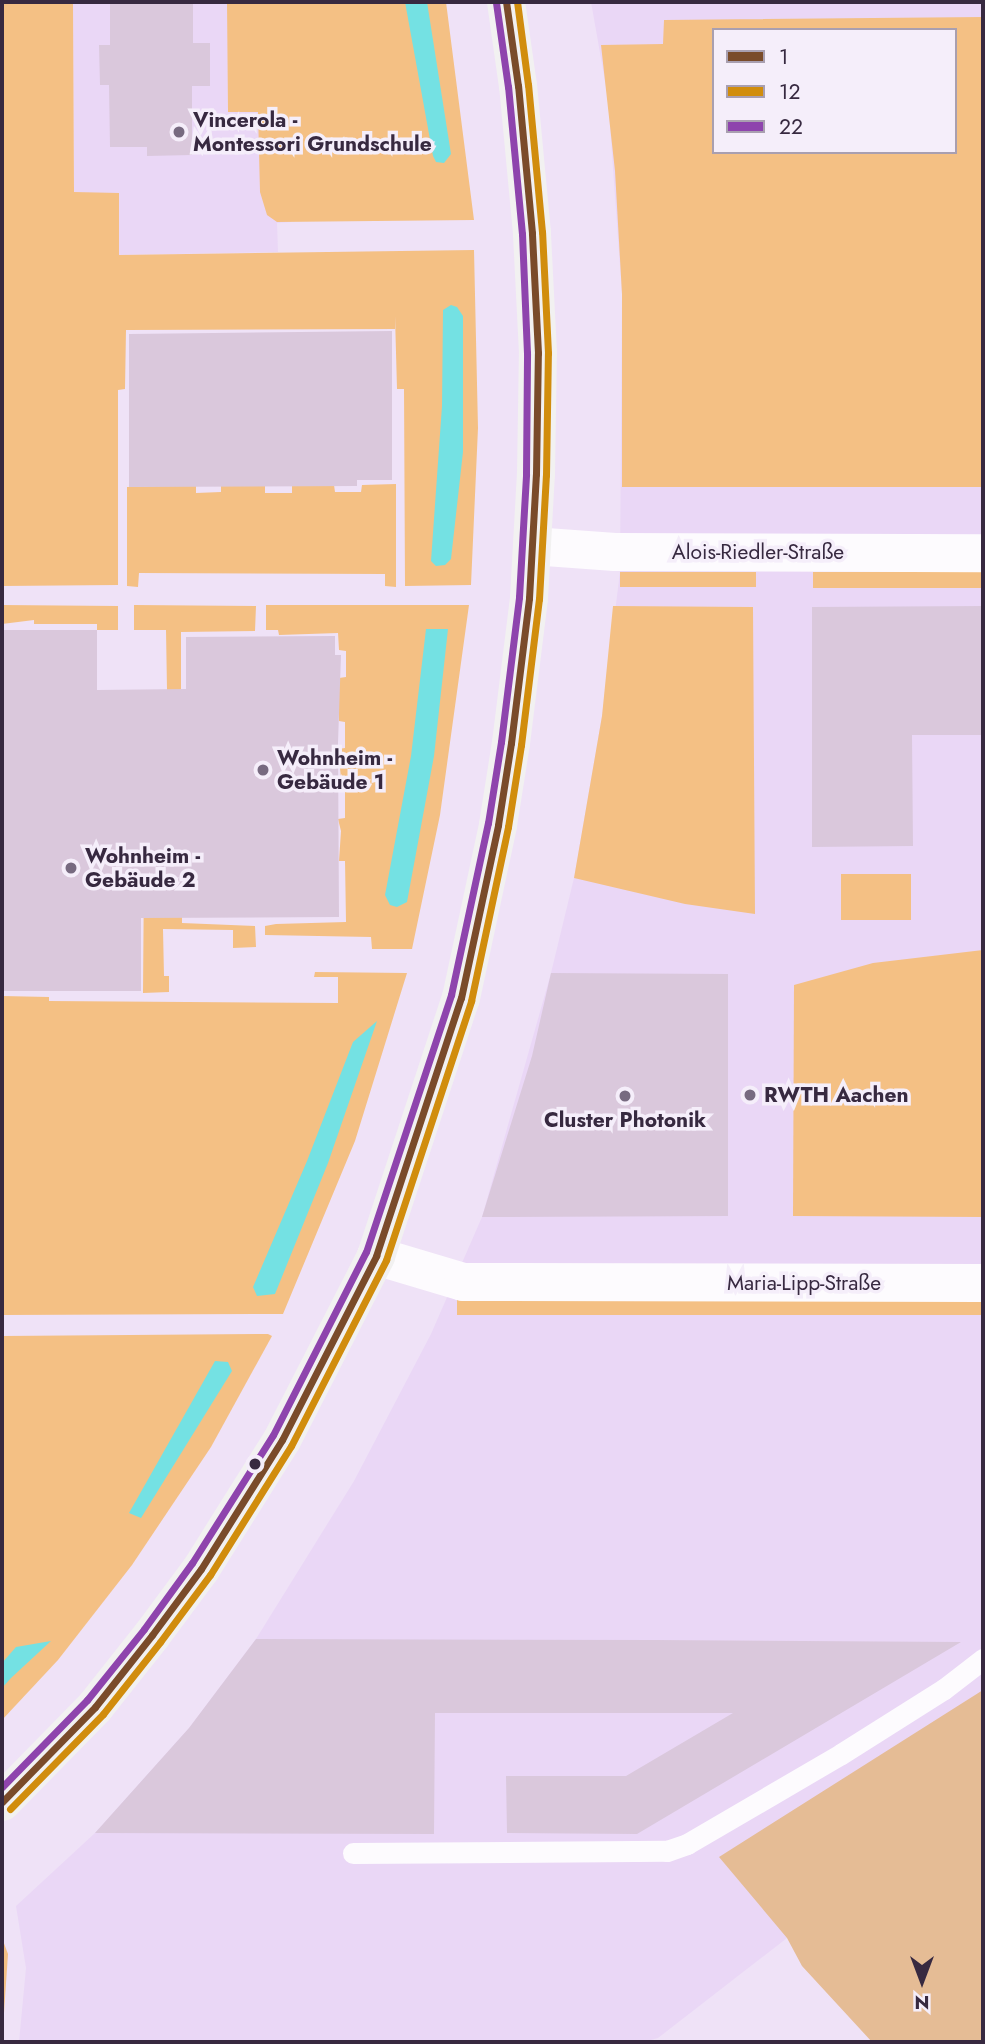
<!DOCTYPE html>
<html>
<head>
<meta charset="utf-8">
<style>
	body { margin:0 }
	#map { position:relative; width:985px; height:2044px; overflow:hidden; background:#efe2f7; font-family:Jost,sans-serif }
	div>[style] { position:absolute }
	.built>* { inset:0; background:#ead7f6 }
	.green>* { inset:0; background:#f4c084; transform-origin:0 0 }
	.forest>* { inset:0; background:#e5bc95 }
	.water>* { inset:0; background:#74e1e3 }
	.building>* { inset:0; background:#dac8dc }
	.lane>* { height:21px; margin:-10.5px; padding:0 10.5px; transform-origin:10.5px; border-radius:10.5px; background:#fdfbfe }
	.street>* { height:38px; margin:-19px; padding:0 19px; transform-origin:19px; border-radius:19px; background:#fdfbfe }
	.secondary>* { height:38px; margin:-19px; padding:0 19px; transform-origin:19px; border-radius:19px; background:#f2f1f1 }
	.bus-1>* { height:7px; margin:-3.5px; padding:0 3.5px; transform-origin:3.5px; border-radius:3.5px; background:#7a4b2a }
	.bus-2>* { height:7px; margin:-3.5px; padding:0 3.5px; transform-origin:3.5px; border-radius:3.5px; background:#d18d0d }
	.bus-3>* { height:7px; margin:-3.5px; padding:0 3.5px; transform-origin:3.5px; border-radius:3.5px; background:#8e44ad }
	.dots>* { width:19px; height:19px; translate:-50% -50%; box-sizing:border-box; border:4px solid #f5eefa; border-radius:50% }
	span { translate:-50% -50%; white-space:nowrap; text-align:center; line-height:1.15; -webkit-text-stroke:7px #f5eefa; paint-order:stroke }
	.poi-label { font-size:21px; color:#372940; font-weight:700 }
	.left { translate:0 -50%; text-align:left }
	.street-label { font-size:21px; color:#372940 }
	.frame { position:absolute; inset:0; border:4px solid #372940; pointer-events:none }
	.legend { position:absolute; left:712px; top:28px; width:245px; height:126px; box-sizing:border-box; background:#f5eefa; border:2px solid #a99fb0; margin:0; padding:9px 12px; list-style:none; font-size:21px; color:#372940 }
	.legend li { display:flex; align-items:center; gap:14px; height:35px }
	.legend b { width:35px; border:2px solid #a99fb0 }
	.north { position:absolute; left:887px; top:1946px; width:70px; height:70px; -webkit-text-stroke:5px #f5eefa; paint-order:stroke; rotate:180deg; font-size:19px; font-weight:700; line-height:28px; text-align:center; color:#372940 }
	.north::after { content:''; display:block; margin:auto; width:24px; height:32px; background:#372940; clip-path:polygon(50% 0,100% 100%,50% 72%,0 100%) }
</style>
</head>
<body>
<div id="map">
	<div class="built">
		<i style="clip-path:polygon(73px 2px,298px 2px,291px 222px,277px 223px,278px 252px,119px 255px,74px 193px)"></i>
		<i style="clip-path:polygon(evenodd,591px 2px,983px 2px,983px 1720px,787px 1938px,658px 2038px,643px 2042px,19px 2042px,26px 1968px,16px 1906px,95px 1833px,189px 1728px,256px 1639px,354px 1481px,431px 1334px,482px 1217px,551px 973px,574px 878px,602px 716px,620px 572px,622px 294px,608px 98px,591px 2px,714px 30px,955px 30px,955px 152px,714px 152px,714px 30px)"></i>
	</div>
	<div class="green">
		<i style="clip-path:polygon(2px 2px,73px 2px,74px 192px,119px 193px,119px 255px,474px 250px,478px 428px,471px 585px,405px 586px,404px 389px,397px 389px,395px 316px,395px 329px,126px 330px,125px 389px,118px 390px,118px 585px,2px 586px)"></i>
		<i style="clip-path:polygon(227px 2px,446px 2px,474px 220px,277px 222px,267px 215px,260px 192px,258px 112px,228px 112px)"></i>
		<i style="clip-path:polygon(evenodd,983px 17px,983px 487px,622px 487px,622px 294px,615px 171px,601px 45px,663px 44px,664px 20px,983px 17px,714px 30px,955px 30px,955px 152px,714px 152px,714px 30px)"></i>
		<i style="clip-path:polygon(396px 484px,396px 587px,385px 586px,385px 574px,139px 573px,138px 587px,127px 586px,127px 487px,196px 485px,196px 493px,221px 492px,221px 485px,265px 485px,265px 493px,292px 493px,292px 486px,334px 485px,335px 492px,361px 492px,362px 485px)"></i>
		<i style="left:620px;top:572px;width:136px;height:15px"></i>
		<i style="left:813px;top:572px;width:170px;height:16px"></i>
		<i style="clip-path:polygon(2px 605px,118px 606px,118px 630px,97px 630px,97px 624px,34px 624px,34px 620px,2px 624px)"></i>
		<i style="clip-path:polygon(134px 605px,256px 606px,255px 631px,181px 632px,181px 698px,182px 923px,255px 926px,256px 947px,233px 948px,233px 930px,163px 929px,164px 976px,169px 976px,169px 992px,143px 993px,145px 748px,167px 690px,166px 630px,134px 630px)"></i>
		<i style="clip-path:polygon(266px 605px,469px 605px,440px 815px,412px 949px,372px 949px,371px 937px,265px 935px,265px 926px,276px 924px,346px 922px,345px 861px,339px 861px,341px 831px,338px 819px,345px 818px,345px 792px,339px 791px,341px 778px,338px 749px,345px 748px,345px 722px,339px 721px,339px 678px,346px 677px,346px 651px,339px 650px,338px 633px,279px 635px,278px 630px,266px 630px)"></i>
		<i style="clip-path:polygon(613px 606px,753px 607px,755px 914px,685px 904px,574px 878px,602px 716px)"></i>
		<i style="left:841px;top:874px;width:70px;height:46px"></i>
		<i style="clip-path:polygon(983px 950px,983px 1217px,793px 1216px,794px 985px,873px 963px)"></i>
		<i style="clip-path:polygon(315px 972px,407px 973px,355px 1141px,283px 1314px,2px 1315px,2px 996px,49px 997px,49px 1001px,338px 1003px,338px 977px,314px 977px)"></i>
		<i style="left:457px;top:1300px;width:526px;height:15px"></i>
		<i style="clip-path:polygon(268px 1334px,272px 1336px,211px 1447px,132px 1565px,58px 1660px,2px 1720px,2px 1336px)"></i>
		<i style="clip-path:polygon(2px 1938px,8px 1954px,2px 2042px)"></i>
	</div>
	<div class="forest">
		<i style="clip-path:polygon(983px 1690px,983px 2042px,872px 2042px,802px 1966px,787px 1938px,719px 1857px)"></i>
	</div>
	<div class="water">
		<i style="clip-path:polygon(405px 2px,427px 2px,451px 154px,444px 163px,436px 162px,433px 156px)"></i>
		<i style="clip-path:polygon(451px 305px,457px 307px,463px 316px,463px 452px,451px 559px,445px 565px,436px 566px,431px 561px,442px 406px,443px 310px)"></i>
		<i style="clip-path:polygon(426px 629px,448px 629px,434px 756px,407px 902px,397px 907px,390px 905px,385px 895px,411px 756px)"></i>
		<i style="clip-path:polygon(377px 1021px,328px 1163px,275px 1294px,257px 1296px,253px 1287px,307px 1161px,353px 1042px)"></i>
		<i style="clip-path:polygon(215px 1361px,228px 1362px,232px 1371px,141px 1518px,129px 1513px)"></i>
		<i style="clip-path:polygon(51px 1641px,11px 1678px,2px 1688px,2px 1663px,16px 1647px)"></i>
	</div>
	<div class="building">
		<i style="clip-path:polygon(110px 2px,193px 2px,193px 43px,210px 43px,210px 86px,192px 86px,192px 155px,147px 156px,147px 147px,110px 147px,109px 85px,100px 85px,99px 45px,110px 45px)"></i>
		<i style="clip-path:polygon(392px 331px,392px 480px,357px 480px,357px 486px,129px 487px,129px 334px)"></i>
		<i style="clip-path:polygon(983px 606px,983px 735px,912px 735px,913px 846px,812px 847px,812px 607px)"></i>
		<i style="clip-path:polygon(2px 630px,97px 630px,97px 690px,186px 689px,186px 637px,335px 636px,335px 655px,341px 655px,338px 743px,339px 917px,141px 918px,141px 991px,2px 991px)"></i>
		<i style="clip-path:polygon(551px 973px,728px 974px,728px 1216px,482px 1217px,532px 1056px)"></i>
		<i style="clip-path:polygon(256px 1639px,655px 1640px,961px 1642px,637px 1834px,507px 1833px,506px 1776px,626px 1776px,733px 1713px,435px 1713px,434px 1834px,95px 1833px,189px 1728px)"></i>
	</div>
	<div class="lane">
		<i style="left:353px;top:1853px;width:314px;rotate:-0.4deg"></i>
		<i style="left:667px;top:1851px;width:21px;rotate:-19deg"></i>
		<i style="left:687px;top:1844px;width:178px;rotate:-30.3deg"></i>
		<i style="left:841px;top:1754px;width:122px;rotate:-32.3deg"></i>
		<i style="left:944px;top:1689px;width:49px;rotate:-37.6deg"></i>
	</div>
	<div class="street">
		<i style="left:532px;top:546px;width:83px;rotate:4.1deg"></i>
		<i style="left:615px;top:552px;width:368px;rotate:0.2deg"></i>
		<i style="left:376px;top:1256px;width:91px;rotate:16.6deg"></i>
		<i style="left:463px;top:1282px;width:520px;rotate:0.11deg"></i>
	</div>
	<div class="secondary">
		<i style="left:2px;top:1802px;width:133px;rotate:-45.6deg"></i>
		<i style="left:95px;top:1707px;width:92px;rotate:-51.6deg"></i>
		<i style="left:152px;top:1635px;width:82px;rotate:-53.4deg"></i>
		<i style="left:201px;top:1569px;width:152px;rotate:-57.9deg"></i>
		<i style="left:282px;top:1440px;width:207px;rotate:-62.9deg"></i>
		<i style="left:376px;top:1256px;width:272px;rotate:-71.8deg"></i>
		<i style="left:461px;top:998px;width:177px;rotate:-77.9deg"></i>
		<i style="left:498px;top:825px;width:83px;rotate:-81deg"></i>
		<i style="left:511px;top:743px;width:146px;rotate:-82.9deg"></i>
		<i style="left:529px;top:598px;width:124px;rotate:-86.8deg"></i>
		<i style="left:536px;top:474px;width:121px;rotate:-89.1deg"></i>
		<i style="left:538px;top:353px;width:120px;rotate:-92.9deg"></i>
		<i style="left:532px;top:233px;width:148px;rotate:-95.4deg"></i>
		<i style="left:518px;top:86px;width:85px;rotate:-98.1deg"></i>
	</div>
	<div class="bus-1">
		<i style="left:2px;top:1802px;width:133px;rotate:-45.6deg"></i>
		<i style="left:95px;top:1707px;width:92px;rotate:-51.6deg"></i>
		<i style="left:152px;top:1635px;width:82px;rotate:-53.4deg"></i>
		<i style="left:201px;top:1569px;width:152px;rotate:-57.9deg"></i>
		<i style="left:282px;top:1440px;width:207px;rotate:-62.9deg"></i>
		<i style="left:376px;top:1256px;width:272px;rotate:-71.8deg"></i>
		<i style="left:461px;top:998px;width:177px;rotate:-77.9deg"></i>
		<i style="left:498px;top:825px;width:83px;rotate:-81deg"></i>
		<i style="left:511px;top:743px;width:146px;rotate:-82.9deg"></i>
		<i style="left:529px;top:598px;width:124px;rotate:-86.8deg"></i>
		<i style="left:536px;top:474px;width:121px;rotate:-89.1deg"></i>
		<i style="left:538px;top:353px;width:120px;rotate:-92.9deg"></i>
		<i style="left:532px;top:233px;width:148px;rotate:-95.4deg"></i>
		<i style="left:518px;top:86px;width:85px;rotate:-98.1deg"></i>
	</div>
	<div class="bus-2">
		<i style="left:10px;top:1809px;width:133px;rotate:-45.6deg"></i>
		<i style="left:103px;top:1714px;width:92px;rotate:-51.6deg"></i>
		<i style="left:160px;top:1642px;width:84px;rotate:-53.3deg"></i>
		<i style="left:210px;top:1575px;width:152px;rotate:-57.9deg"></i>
		<i style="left:291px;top:1446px;width:209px;rotate:-62.9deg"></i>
		<i style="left:386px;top:1260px;width:273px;rotate:-71.8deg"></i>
		<i style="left:471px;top:1001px;width:178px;rotate:-78deg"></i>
		<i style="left:508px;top:827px;width:83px;rotate:-81deg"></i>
		<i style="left:521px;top:745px;width:147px;rotate:-83deg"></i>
		<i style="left:539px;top:599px;width:124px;rotate:-86.8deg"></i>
		<i style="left:546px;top:475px;width:122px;rotate:-89.1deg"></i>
		<i style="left:548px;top:353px;width:121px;rotate:-92.8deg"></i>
		<i style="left:542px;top:232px;width:148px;rotate:-95.4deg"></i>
		<i style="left:528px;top:85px;width:84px;rotate:-97.5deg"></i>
	</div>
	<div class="bus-3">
		<i style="left:2px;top:1787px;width:122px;rotate:-45.7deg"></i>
		<i style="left:87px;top:1700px;width:91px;rotate:-51.2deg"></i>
		<i style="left:144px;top:1629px;width:82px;rotate:-54deg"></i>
		<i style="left:192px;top:1563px;width:151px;rotate:-57.7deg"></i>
		<i style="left:273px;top:1435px;width:205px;rotate:-63.1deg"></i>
		<i style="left:366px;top:1252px;width:271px;rotate:-71.7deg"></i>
		<i style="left:451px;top:995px;width:176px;rotate:-77.9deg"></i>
		<i style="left:488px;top:823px;width:82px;rotate:-80.9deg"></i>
		<i style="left:501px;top:742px;width:146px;rotate:-82.9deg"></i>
		<i style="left:519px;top:597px;width:123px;rotate:-86.7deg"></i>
		<i style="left:526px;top:474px;width:121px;rotate:-89.5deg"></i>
		<i style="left:527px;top:353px;width:119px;rotate:-92.4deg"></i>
		<i style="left:522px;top:234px;width:148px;rotate:-95.4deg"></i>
		<i style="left:508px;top:87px;width:85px;rotate:-98.1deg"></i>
	</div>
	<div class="dots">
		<i style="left:179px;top:132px;background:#776a80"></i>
		<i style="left:263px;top:770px;background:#776a80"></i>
		<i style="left:71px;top:868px;background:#776a80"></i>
		<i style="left:750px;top:1095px;background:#776a80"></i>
		<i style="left:625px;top:1096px;background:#776a80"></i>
		<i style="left:255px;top:1464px;background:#372940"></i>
	</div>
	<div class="poi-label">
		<span class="left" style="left:193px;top:132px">Vincerola -<br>Montessori Grundschule</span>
		<span class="left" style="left:277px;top:770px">Wohnheim -<br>Gebäude 1</span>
		<span class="left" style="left:85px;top:868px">Wohnheim -<br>Gebäude 2</span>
		<span class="left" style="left:764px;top:1095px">RWTH Aachen</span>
		<span style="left:625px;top:1120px">Cluster Photonik</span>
	</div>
	<div class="street-label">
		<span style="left:758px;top:552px">Alois-Riedler-Straße</span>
		<span style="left:804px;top:1283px">Maria-Lipp-Straße</span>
	</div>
	<div class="frame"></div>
	<ul class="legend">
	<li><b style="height:9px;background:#7a4b2a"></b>1</li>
	<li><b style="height:9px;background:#d18d0d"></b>12</li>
	<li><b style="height:9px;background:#8e44ad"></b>22</li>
	</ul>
	<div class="north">N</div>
</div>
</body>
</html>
